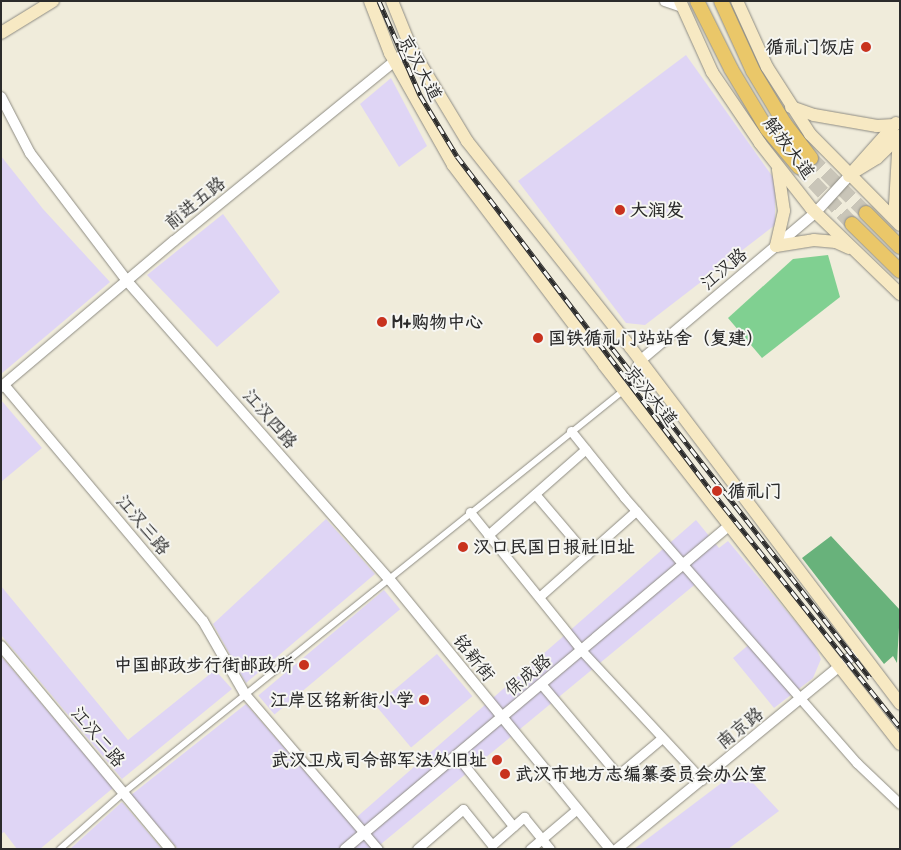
<!DOCTYPE html>
<html>
<head>
<meta charset="utf-8">
<style>
	body { margin:0 }
	#map { position:relative; width:901px; height:850px; overflow:hidden; background:#f0ecdb; font-family:"Patrick Hand","LXGW WenKai TC",sans-serif }
	div>[style] { position:absolute }
	.built>* { inset:0; background:#dfd5f5; transform-origin:0 0 }
	.green>* { inset:0; background:#80d091 }
	.forest>* { inset:0; background:#68b27b }
	.primary-tunnel>* { height:14px; margin-top:-7px; transform-origin:0; background:repeating-linear-gradient(90deg,#c9c5b8 0 14px,transparent 0 21px) }
	.roads { filter:drop-shadow(0 0 1px #8e8c83) drop-shadow(0 0 1px #8e8c83) }
	.pedestrian>* { height:6px; margin:-3px; padding:0 3px; transform-origin:3px; border-radius:3px; background:#fff }
	.minor>* { height:9px; margin:-4.5px; padding:0 4.5px; transform-origin:4.5px; border-radius:4.5px; background:#fff }
	.tertiary>* { height:10px; margin:-5px; padding:0 5px; transform-origin:5px; border-radius:5px; background:#fff }
	.secondary>* { height:12px; margin:-6px; padding:0 6px; transform-origin:6px; border-radius:6px; background:#f7e9c3 }
	.primary>* { height:14px; margin:-7px; padding:0 7px; transform-origin:7px; border-radius:7px; background:#eac769 }
	.rail>* { height:5px; margin-top:-2.5px; transform-origin:0; background:repeating-linear-gradient(90deg,#f6f6f2 0 9px,#2b2b2b 0 18px); box-sizing:border-box; border-block:1px solid #2b2b2b }
	.dots>* { width:14px; height:14px; translate:-50% -50%; box-sizing:border-box; border:2px solid #f6f6f2; border-radius:50% }
	span { translate:-50% -50%; white-space:nowrap; text-align:center; line-height:1.15; -webkit-text-stroke:4px #f6f6f2; paint-order:stroke }
	.poi-label { font-size:18px; color:#2b2b2b; font-weight:700 }
	.right { translate:-100% -50%; text-align:right }
	.left { translate:0 -50%; text-align:left }
	.street-label { font-size:18px; color:#2b2b2b }
	.frame { position:absolute; inset:0; border:2px solid #2b2b2b; pointer-events:none }
</style>
</head>
<body>
<div id="map">
	<div class="built">
		<i style="clip-path:polygon(686px 55px,775px 180px,775px 225px,645px 325px,626px 323px,518px 181px)"></i>
		<i style="clip-path:polygon(391px 78px,427px 146px,399px 167px,360px 104px)"></i>
		<i style="clip-path:polygon(1px 156px,43px 209px,110px 282px,1px 374px)"></i>
		<i style="clip-path:polygon(223px 214px,280px 292px,217px 347px,147px 275px)"></i>
		<i style="clip-path:polygon(1px 400px,42px 448px,1px 482px)"></i>
		<i style="clip-path:polygon(326px 519px,375px 574px,246px 683px,213px 624px)"></i>
		<i style="clip-path:polygon(696px 520px,719px 548px,728px 541px,814px 644px,821px 659px,813px 678px,774px 708px,733px 658px,752px 642px,698px 582px,375px 849px,178px 849px,131px 795px,246px 704px,350px 823px)"></i>
		<i style="clip-path:polygon(1px 586px,128px 740px,215px 670px,232px 689px,122px 779px,1px 635px)"></i>
		<i style="left:384px;top:590px;width:25px;height:164px;rotate:50deg"></i>
		<i style="left:437px;top:654px;width:55px;height:80px;rotate:50deg"></i>
		<i style="clip-path:polygon(1px 656px,113px 788px,40px 849px,17px 849px,4px 832px,1px 834px)"></i>
		<i style="clip-path:polygon(740px 769px,779px 811px,728px 849px,634px 849px)"></i>
		<i style="clip-path:polygon(122px 802px,162px 849px,70px 849px)"></i>
	</div>
	<div class="green">
		<i style="clip-path:polygon(828px 255px,840px 297px,762px 358px,728px 318px,793px 259px)"></i>
	</div>
	<div class="forest">
		<i style="clip-path:polygon(831px 536px,900px 610px,897px 663px,893px 656px,884px 664px,802px 558px)"></i>
	</div>
	<div class="primary-tunnel">
		<i style="left:811px;top:158px;width:78px;rotate:45deg"></i>
		<i style="left:799px;top:167px;width:78px;rotate:47.1deg"></i>
	</div>
	<div class="roads">
		<div class="pedestrian">
			<i style="left:60px;top:849px;width:84px;rotate:-41.6deg"></i>
			<i style="left:123px;top:793px;width:643px;rotate:-38.81deg"></i>
		</div>
		<div class="minor">
			<i style="left:664px;top:1px;width:21px;rotate:19deg"></i>
			<i style="left:571px;top:431px;width:85px;rotate:51.2deg"></i>
			<i style="left:624px;top:497px;width:354px;rotate:48.8deg"></i>
			<i style="left:857px;top:763px;width:59px;rotate:43.6deg"></i>
			<i style="left:535px;top:494px;width:80px;rotate:49.6deg"></i>
			<i style="left:470px;top:512px;width:179px;rotate:51.1deg"></i>
			<i style="left:582px;top:651px;width:176px;rotate:47.1deg"></i>
			<i style="left:488px;top:535px;width:130px;rotate:-41.3deg"></i>
			<i style="left:539px;top:597px;width:130px;rotate:-41.6deg"></i>
			<i style="left:542px;top:685px;width:118px;rotate:49.8deg"></i>
			<i style="left:618px;top:775px;width:57px;rotate:-40.1deg"></i>
			<i style="left:245px;top:694px;width:204px;rotate:49.4deg"></i>
			<i style="left:457px;top:756px;width:90px;rotate:51.3deg"></i>
			<i style="left:417px;top:849px;width:61px;rotate:-41deg"></i>
			<i style="left:463px;top:809px;width:46px;rotate:51.1deg"></i>
			<i style="left:492px;top:845px;width:43px;rotate:-41.2deg"></i>
			<i style="left:524px;top:817px;width:41px;rotate:50.9deg"></i>
			<i style="left:530px;top:849px;width:62px;rotate:-40.4deg"></i>
		</div>
		<div class="tertiary">
			<i style="left:1px;top:97px;width:63px;rotate:62.6deg"></i>
			<i style="left:30px;top:153px;width:161px;rotate:52.8deg"></i>
			<i style="left:127px;top:281px;width:398px;rotate:48.7deg"></i>
			<i style="left:390px;top:580px;width:348px;rotate:50.7deg"></i>
			<i style="left:4px;top:385px;width:309px;rotate:49.9deg"></i>
			<i style="left:203px;top:621px;width:84px;rotate:60.1deg"></i>
			<i style="left:1px;top:387px;width:226px;rotate:-40.2deg"></i>
			<i style="left:174px;top:241px;width:306px;rotate:-39.2deg"></i>
			<i style="left:624px;top:390px;width:34px;rotate:-60deg"></i>
			<i style="left:641px;top:360px;width:229px;rotate:-40.2deg"></i>
			<i style="left:816px;top:212px;width:49px;rotate:-47.5deg"></i>
			<i style="left:1px;top:646px;width:264px;rotate:50.2deg"></i>
			<i style="left:345px;top:849px;width:505px;rotate:-40.1deg"></i>
			<i style="left:617px;top:849px;width:313px;rotate:-39.4deg"></i>
		</div>
		<div class="secondary">
			<i style="left:370px;top:1px;width:56px;rotate:69deg"></i>
			<i style="left:390px;top:53px;width:129px;rotate:60.6deg"></i>
			<i style="left:453px;top:165px;width:251px;rotate:52.9deg"></i>
			<i style="left:604px;top:365px;width:481px;rotate:52deg"></i>
			<i style="left:392px;top:1px;width:51px;rotate:68deg"></i>
			<i style="left:411px;top:48px;width:109px;rotate:58.9deg"></i>
			<i style="left:467px;top:141px;width:264px;rotate:51.6deg"></i>
			<i style="left:631px;top:348px;width:446px;rotate:52.9deg"></i>
			<i style="left:680px;top:1px;width:78px;rotate:65.7deg"></i>
			<i style="left:712px;top:72px;width:86px;rotate:55.9deg"></i>
			<i style="left:760px;top:143px;width:83px;rotate:51.9deg"></i>
			<i style="left:811px;top:208px;width:124px;rotate:44deg"></i>
			<i style="left:737px;top:1px;width:72px;rotate:65.6deg"></i>
			<i style="left:767px;top:67px;width:80px;rotate:57.3deg"></i>
			<i style="left:810px;top:134px;width:128px;rotate:45.3deg"></i>
			<i style="left:1px;top:33px;width:61px;rotate:-31.6deg"></i>
			<i style="left:791px;top:107px;width:24px;rotate:19deg"></i>
			<i style="left:814px;top:115px;width:64px;rotate:9.9deg"></i>
			<i style="left:877px;top:126px;width:17px;rotate:-3deg"></i>
			<i style="left:899px;top:136px;width:69px;rotate:93.3deg"></i>
			<i style="left:895px;top:205px;width:18px;rotate:74deg"></i>
			<i style="left:778px;top:170px;width:41px;rotate:81.7deg"></i>
			<i style="left:784px;top:211px;width:36px;rotate:103deg"></i>
			<i style="left:776px;top:246px;width:38px;rotate:-9deg"></i>
			<i style="left:814px;top:240px;width:22px;rotate:5deg"></i>
			<i style="left:836px;top:242px;width:14px;rotate:25deg"></i>
			<i style="left:857px;top:170px;width:23px;rotate:-31deg"></i>
			<i style="left:877px;top:158px;width:32px;rotate:-44deg"></i>
			<i style="left:849px;top:176px;width:71px;rotate:-48.4deg"></i>
		</div>
		<div class="primary">
			<i style="left:697px;top:1px;width:76px;rotate:63.4deg"></i>
			<i style="left:731px;top:69px;width:70px;rotate:59deg"></i>
			<i style="left:767px;top:129px;width:50px;rotate:49.9deg"></i>
			<i style="left:721px;top:1px;width:77px;rotate:65.4deg"></i>
			<i style="left:753px;top:71px;width:62px;rotate:58.9deg"></i>
			<i style="left:785px;top:124px;width:43px;rotate:52.6deg"></i>
			<i style="left:866px;top:213px;width:48px;rotate:45deg"></i>
			<i style="left:852px;top:224px;width:67px;rotate:44.4deg"></i>
		</div>
	</div>
	<div class="rail">
		<i style="left:379px;top:1px;width:103px;rotate:66.4deg"></i>
		<i style="left:420px;top:95px;width:71px;rotate:58.8deg"></i>
		<i style="left:457px;top:156px;width:423px;rotate:52.8deg"></i>
		<i style="left:713px;top:493px;width:300px;rotate:51.4deg"></i>
		<i style="left:602px;top:335px;width:435px;rotate:52deg"></i>
	</div>
	<div class="dots">
		<i style="left:866px;top:47px;background:#c8321e"></i>
		<i style="left:620px;top:210px;background:#c8321e"></i>
		<i style="left:382px;top:322px;background:#c8321e"></i>
		<i style="left:538px;top:338px;background:#c8321e"></i>
		<i style="left:717px;top:491px;background:#c8321e"></i>
		<i style="left:463px;top:547px;background:#c8321e"></i>
		<i style="left:304px;top:665px;background:#c8321e"></i>
		<i style="left:424px;top:700px;background:#c8321e"></i>
		<i style="left:497px;top:760px;background:#c8321e"></i>
		<i style="left:505px;top:774px;background:#c8321e"></i>
	</div>
	<div class="poi-label">
		<span class="right" style="left:856px;top:47px">循礼门饭店</span>
		<span class="left" style="left:630px;top:210px">大润发</span>
		<span class="left" style="left:392px;top:322px">M+购物中心</span>
		<span class="left" style="left:548px;top:338px">国铁循礼门站站舍（复建）</span>
		<span class="left" style="left:728px;top:491px">循礼门</span>
		<span class="left" style="left:473px;top:547px">汉口民国日报社旧址</span>
		<span class="right" style="left:294px;top:665px">中国邮政步行街邮政所</span>
		<span class="right" style="left:414px;top:700px">江岸区铭新街小学</span>
		<span class="right" style="left:487px;top:760px">武汉卫戍司令部军法处旧址</span>
		<span class="left" style="left:515px;top:774px">武汉市地方志编纂委员会办公室</span>
	</div>
	<div class="street-label">
		<span style="left:420px;top:68px;rotate:62deg">京汉大道</span>
		<span style="left:789px;top:148px;rotate:53deg">解放大道</span>
		<span style="left:195px;top:203px;rotate:-39deg">前进五路</span>
		<span style="left:724px;top:269px;rotate:-40deg">江汉路</span>
		<span style="left:651px;top:396px;rotate:51deg">京汉大道</span>
		<span style="left:270px;top:419px;rotate:49deg">江汉四路</span>
		<span style="left:143px;top:525px;rotate:50deg">江汉三路</span>
		<span style="left:474px;top:658px;rotate:51deg">铭新街</span>
		<span style="left:528px;top:675px;rotate:-40deg">保成路</span>
		<span style="left:740px;top:728px;rotate:-39deg">南京路</span>
		<span style="left:98px;top:737px;rotate:50deg">江汉二路</span>
	</div>
	<div class="frame"></div>
</div>
</body>
</html>
